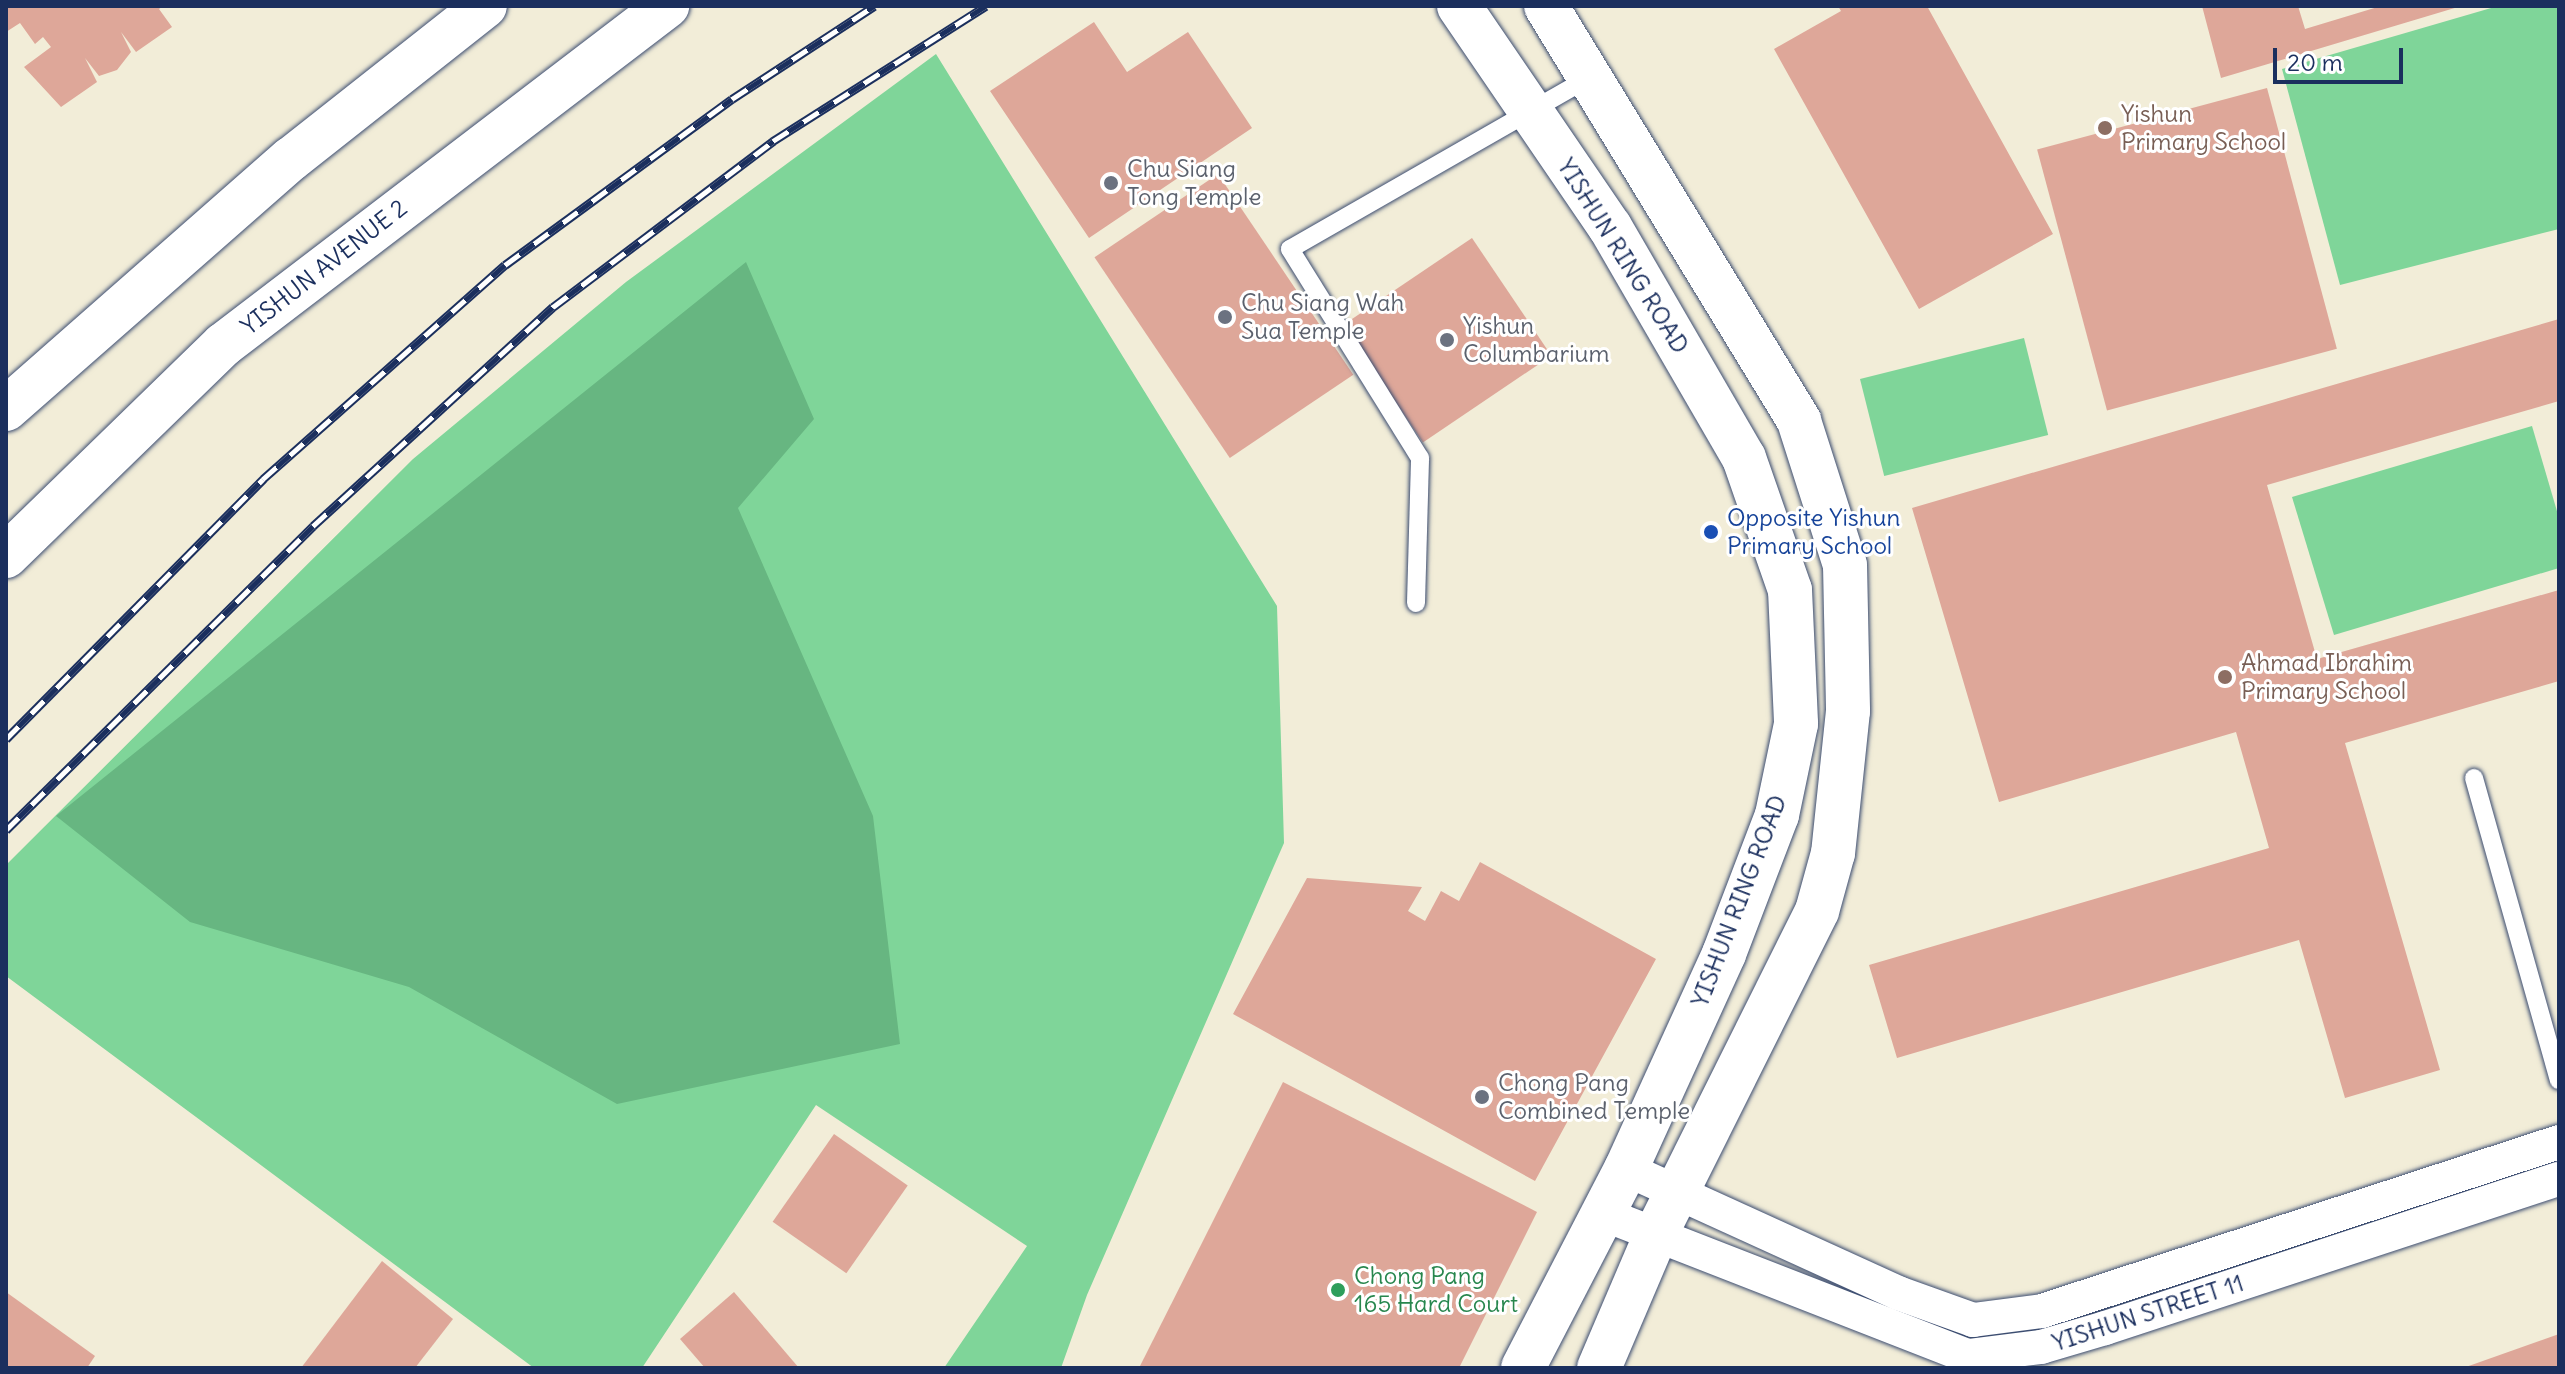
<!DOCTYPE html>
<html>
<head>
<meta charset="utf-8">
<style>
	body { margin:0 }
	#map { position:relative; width:2565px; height:1374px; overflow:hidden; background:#f2edd8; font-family:Delius,sans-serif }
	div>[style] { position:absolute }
	.green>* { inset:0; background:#7fd599; transform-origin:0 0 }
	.forest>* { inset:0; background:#67b681 }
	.building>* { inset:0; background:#dea799; transform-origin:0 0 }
	.roads { filter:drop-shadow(0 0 2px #3b4c70) drop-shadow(0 0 2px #3b4c70) }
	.service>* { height:18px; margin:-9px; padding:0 9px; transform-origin:9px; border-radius:9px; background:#fff }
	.minor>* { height:34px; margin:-17px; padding:0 17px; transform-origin:17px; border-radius:17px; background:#fff }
	.secondary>* { height:44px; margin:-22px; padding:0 22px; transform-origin:22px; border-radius:22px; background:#fff }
	.primary>* { height:44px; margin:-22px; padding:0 22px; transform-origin:22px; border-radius:22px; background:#fff }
	.rail>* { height:9px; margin-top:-4.5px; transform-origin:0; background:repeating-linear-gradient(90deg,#fff 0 18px,#1b2f5e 0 36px); box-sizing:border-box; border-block:2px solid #1b2f5e }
	.dots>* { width:22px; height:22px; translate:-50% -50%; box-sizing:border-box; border:4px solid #fff; border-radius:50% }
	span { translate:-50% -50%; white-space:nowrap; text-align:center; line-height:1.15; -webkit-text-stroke:6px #fff; paint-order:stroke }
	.education-label { font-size:24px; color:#785e54 }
	.left { translate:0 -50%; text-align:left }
	.worship-label { font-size:24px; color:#5b616d }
	.street-label { font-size:24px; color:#1b2f5e }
	.transit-label { font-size:24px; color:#164399 }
	.leisure-label { font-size:24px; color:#27864d }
	.frame { position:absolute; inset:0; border:8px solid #1b2f5e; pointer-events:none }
	.scale { position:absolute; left:2273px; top:48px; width:130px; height:36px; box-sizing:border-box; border:4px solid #1b2f5e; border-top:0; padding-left:10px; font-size:24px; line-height:28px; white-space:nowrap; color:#1b2f5e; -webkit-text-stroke:6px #fff; paint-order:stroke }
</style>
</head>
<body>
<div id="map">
	<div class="green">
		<i style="clip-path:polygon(2498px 6px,2559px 6px,2559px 229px,2340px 285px,2282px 69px)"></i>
		<i style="clip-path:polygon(936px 54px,1277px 606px,1284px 843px,1087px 1295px,1061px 1368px,944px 1368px,1027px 1246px,816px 1105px,642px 1368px,534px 1368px,6px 976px,6px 865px,413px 459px,626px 282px)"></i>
		<i style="left:2024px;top:338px;width:100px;height:169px;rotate:76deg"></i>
		<i style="clip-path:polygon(2532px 426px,2559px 518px,2559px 568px,2334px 635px,2292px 497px)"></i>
	</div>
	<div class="forest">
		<i style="clip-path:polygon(746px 262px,814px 419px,738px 508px,873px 816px,900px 1044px,617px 1104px,409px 987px,190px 922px,56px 816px)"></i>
	</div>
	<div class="building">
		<i style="clip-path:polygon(163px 6px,159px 9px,172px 27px,136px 52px,121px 32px,131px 52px,117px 70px,99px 76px,85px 58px,97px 82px,61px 107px,24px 67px,51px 47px,43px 37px,35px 44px,20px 23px,6px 32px,8px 6px)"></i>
		<i style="clip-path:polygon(1838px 6px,1927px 6px,2053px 234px,1919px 309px,1774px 49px,1841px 11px)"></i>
		<i style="clip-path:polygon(2202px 6px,2298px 6px,2305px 29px,2381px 6px,2458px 7px,2221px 78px)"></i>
		<i style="clip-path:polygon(1094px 22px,1127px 72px,1188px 32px,1252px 128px,1089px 238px,990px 91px)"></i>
		<i style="left:2267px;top:88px;width:270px;height:238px;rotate:75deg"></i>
		<i style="left:1218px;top:174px;width:242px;height:149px;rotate:56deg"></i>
		<i style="left:1472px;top:238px;width:142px;height:155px;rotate:56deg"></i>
		<i style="clip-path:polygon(2559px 319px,2559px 401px,2267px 485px,2317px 659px,2559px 590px,2559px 681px,2345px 743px,2440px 1070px,2345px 1098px,2299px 940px,1897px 1058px,1869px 965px,2269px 848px,2236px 732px,1999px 802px,1912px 508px)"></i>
		<i style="clip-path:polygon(1480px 862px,1656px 959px,1535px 1181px,1233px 1014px,1307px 878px,1422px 887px,1408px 911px,1425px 921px,1441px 891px,1459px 901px)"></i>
		<i style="clip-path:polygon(1283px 1082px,1537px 1212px,1459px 1368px,1139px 1368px)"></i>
		<i style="left:834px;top:1134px;width:90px;height:107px;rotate:35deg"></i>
		<i style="clip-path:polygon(382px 1261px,453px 1319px,415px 1368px,301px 1368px)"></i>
		<i style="clip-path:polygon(6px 1292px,95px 1356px,87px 1368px,6px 1368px)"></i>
		<i style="clip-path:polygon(734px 1292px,799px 1368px,705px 1368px,680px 1339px)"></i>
		<i style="clip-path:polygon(2559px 1334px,2559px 1368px,2463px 1368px)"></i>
	</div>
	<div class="roads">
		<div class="service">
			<i style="left:1416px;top:603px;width:145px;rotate:-88.4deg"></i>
			<i style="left:1420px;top:458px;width:246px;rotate:-121.9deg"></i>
			<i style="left:1290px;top:249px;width:346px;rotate:-29.8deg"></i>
			<i style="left:2474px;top:778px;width:314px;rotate:74.3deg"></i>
		</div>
		<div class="minor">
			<i style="left:1626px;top:1169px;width:299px;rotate:24.5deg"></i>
			<i style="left:1898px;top:1293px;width:80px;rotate:19.8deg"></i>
			<i style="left:1973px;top:1320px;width:70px;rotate:-7.4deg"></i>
			<i style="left:2042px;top:1311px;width:544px;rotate:-18.1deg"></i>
			<i style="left:1603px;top:1214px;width:392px;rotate:21.3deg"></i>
			<i style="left:1968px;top:1356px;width:74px;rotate:-7deg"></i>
			<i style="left:2041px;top:1347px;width:67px;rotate:-16.5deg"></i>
			<i style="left:2105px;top:1328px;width:478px;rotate:-18.2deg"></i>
		</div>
		<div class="secondary">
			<i style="left:1459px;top:6px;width:268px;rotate:55.7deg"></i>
			<i style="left:1610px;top:227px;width:267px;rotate:59.9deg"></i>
			<i style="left:1744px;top:458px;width:140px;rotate:70.8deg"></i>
			<i style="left:1790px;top:590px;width:134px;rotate:87.4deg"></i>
			<i style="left:1796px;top:724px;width:93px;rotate:101.8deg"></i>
			<i style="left:1777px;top:815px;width:149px;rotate:110.9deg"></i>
			<i style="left:1724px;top:954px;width:236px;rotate:114.5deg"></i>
			<i style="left:1626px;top:1169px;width:224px;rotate:117.4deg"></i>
			<i style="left:1546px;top:6px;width:486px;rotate:58.6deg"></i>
			<i style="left:1799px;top:421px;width:151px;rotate:72.3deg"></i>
			<i style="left:1845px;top:565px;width:146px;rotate:88.8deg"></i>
			<i style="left:1848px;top:711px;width:143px;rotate:96deg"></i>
			<i style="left:1833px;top:853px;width:60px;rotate:105.4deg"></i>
			<i style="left:1817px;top:911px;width:359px;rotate:116.5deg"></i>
			<i style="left:1657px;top:1232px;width:148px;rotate:113.1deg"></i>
		</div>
		<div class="primary">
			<i style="left:6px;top:409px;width:379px;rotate:-41.3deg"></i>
			<i style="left:291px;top:159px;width:247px;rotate:-38.3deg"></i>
			<i style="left:6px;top:556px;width:303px;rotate:-44.2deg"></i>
			<i style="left:223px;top:345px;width:559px;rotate:-37.36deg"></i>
		</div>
	</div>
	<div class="rail">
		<i style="left:6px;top:739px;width:366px;rotate:-45.3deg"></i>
		<i style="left:263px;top:479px;width:323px;rotate:-41.5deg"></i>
		<i style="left:505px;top:265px;width:281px;rotate:-36.2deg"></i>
		<i style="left:732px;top:99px;width:170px;rotate:-33.2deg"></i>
		<i style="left:6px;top:830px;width:432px;rotate:-44.7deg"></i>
		<i style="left:313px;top:526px;width:325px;rotate:-42.4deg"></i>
		<i style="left:553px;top:307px;width:276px;rotate:-37deg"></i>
		<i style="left:773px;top:141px;width:252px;rotate:-32.4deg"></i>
	</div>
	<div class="dots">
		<i style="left:2105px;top:128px;background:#8d6e63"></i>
		<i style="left:1111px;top:183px;background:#6b7280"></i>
		<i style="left:1225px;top:317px;background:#6b7280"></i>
		<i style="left:1447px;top:340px;background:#6b7280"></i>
		<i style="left:1711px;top:532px;background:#1a4fb4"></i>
		<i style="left:2225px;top:677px;background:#8d6e63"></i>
		<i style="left:1482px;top:1097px;background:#6b7280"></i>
		<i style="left:1338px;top:1290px;background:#2e9e5b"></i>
	</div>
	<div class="education-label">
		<span class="left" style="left:2121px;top:128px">Yishun<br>Primary School</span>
		<span class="left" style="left:2241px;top:677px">Ahmad Ibrahim<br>Primary School</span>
	</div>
	<div class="worship-label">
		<span class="left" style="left:1127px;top:183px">Chu Siang<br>Tong Temple</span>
		<span class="left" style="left:1241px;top:317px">Chu Siang Wah<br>Sua Temple</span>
		<span class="left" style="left:1463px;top:340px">Yishun<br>Columbarium</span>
		<span class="left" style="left:1498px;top:1097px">Chong Pang<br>Combined Temple</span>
	</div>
	<div class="street-label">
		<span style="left:1623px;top:256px;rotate:58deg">YISHUN RING ROAD</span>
		<span style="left:324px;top:267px;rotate:-38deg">YISHUN AVENUE 2</span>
		<span style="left:1739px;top:901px;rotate:-69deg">YISHUN RING ROAD</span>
		<span style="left:2148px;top:1313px;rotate:-18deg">YISHUN STREET 11</span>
	</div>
	<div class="transit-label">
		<span class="left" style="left:1727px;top:532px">Opposite Yishun<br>Primary School</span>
	</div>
	<div class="leisure-label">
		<span class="left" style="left:1354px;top:1290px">Chong Pang<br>165 Hard Court</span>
	</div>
	<div class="frame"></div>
	<div class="scale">20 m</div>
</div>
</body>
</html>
